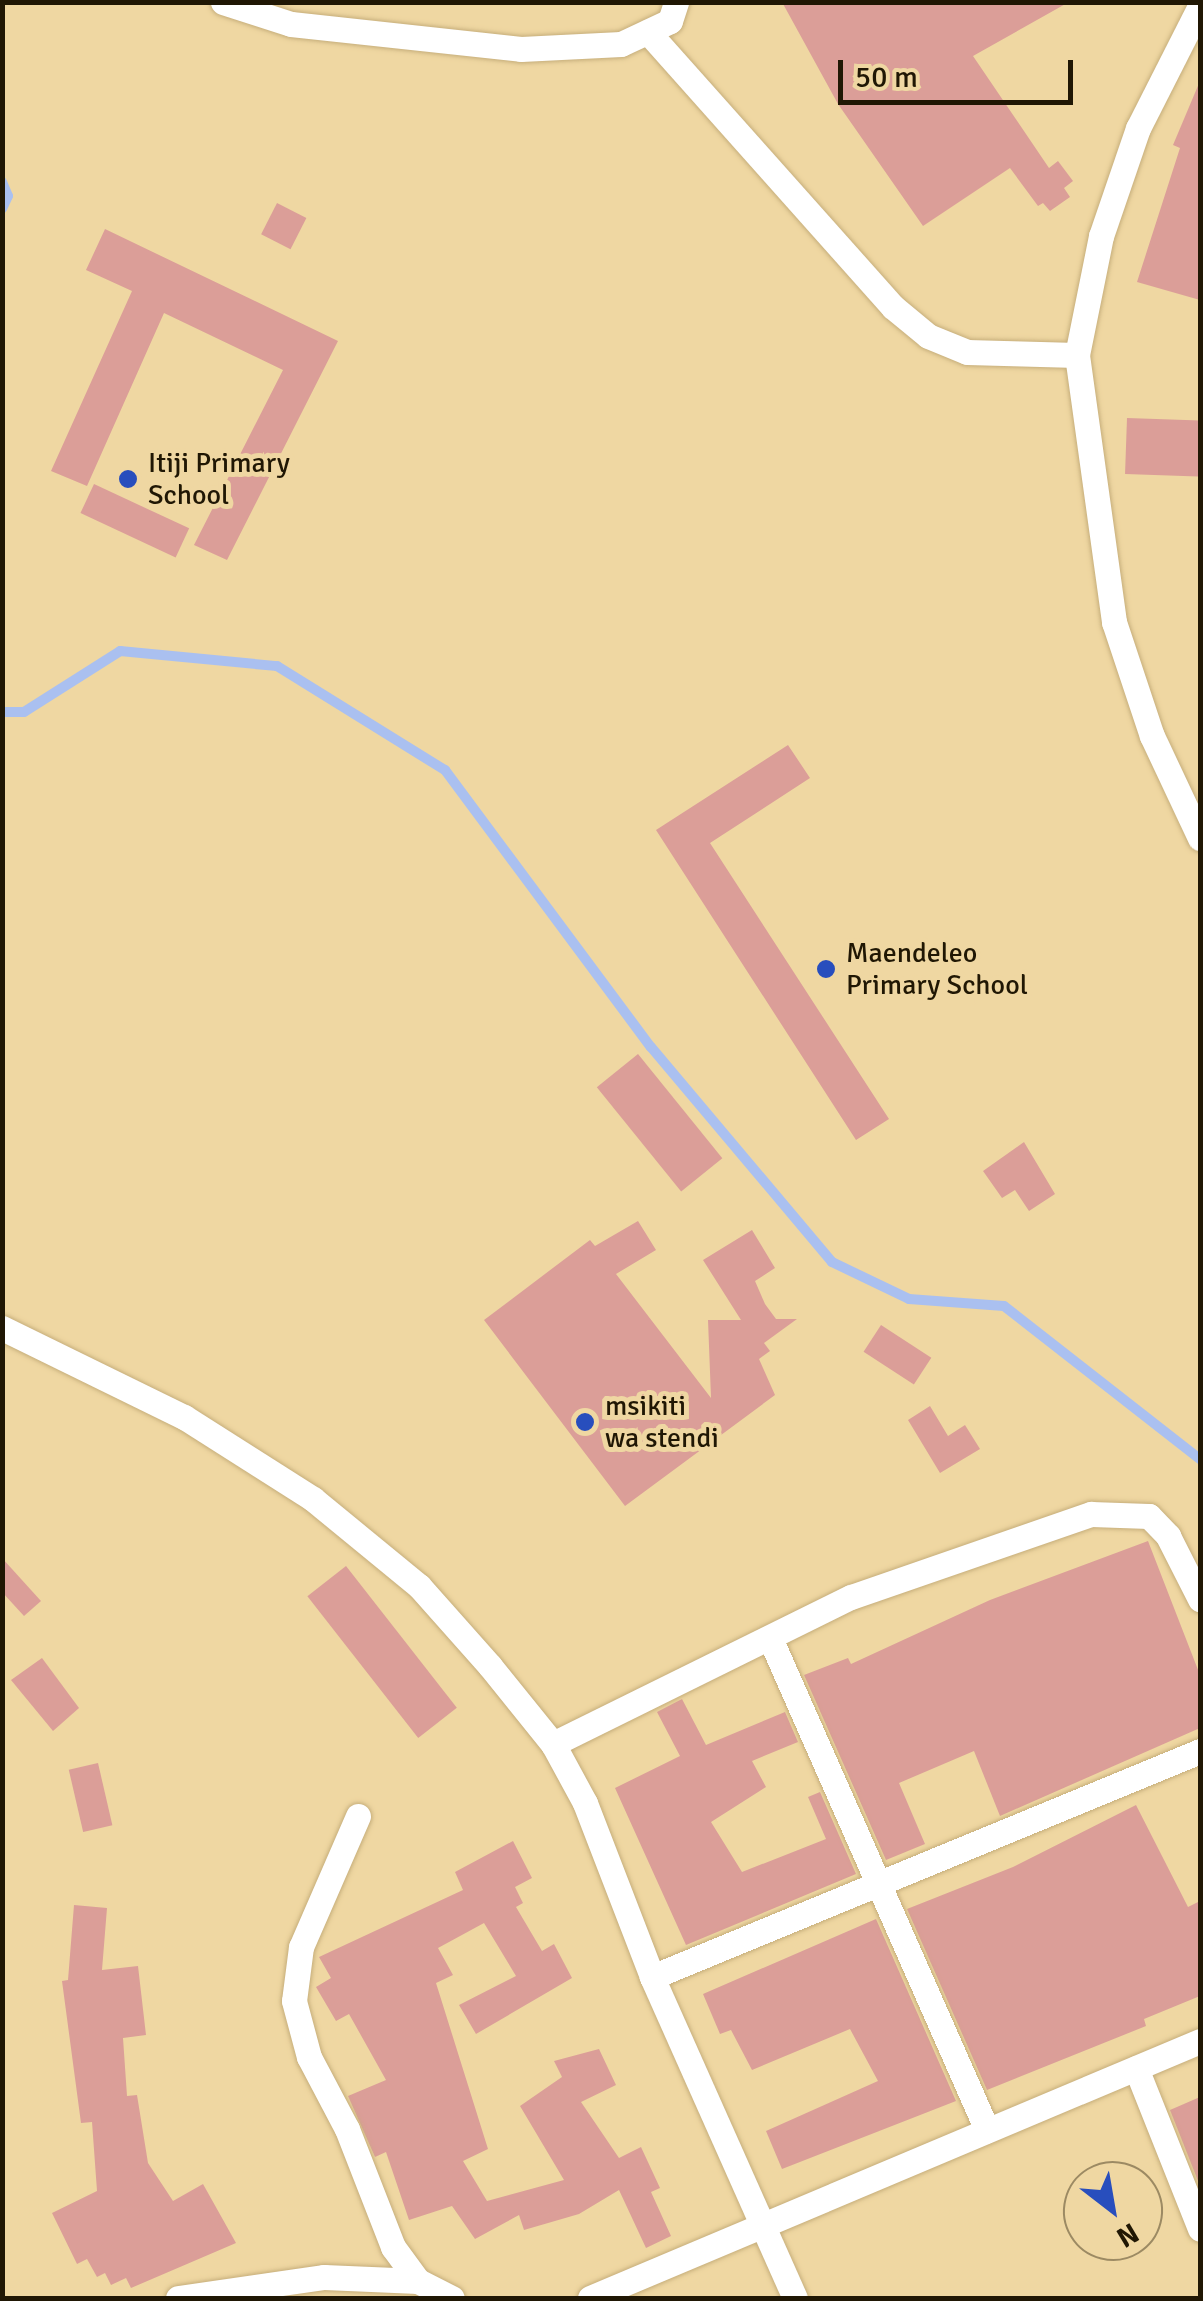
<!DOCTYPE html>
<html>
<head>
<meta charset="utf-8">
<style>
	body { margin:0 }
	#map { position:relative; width:1203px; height:2301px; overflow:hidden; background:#efd7a2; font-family:Signika,sans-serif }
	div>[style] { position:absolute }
	.stream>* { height:10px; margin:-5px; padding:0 5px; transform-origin:5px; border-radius:5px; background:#aac0f0 }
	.building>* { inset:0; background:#db9e98; transform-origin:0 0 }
	.roads { filter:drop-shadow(0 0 2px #c6ae7b) drop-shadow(0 0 2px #c6ae7b) }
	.minor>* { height:25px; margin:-12.5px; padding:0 12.5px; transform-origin:12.5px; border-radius:12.5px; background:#fff }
	.dots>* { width:28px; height:28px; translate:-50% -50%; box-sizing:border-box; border:5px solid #efd7a2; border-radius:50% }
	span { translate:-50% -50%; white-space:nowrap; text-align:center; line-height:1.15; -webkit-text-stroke:10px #efd7a2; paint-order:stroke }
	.poi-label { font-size:28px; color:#201704 }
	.left { translate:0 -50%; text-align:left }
	.frame { position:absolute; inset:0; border:5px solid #201704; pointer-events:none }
	.north { position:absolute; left:1063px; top:2161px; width:100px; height:100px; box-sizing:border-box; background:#efd7a2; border:2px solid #9c8a63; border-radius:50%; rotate:149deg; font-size:28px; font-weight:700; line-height:40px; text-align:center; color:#201704 }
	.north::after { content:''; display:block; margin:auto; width:35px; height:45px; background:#284ebd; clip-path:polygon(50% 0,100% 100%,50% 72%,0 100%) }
	.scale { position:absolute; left:838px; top:60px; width:235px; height:45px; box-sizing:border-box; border:5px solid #201704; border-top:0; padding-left:12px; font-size:30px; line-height:35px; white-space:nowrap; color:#201704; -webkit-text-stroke:8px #efd7a2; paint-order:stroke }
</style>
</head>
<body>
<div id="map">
	<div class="stream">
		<i style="left:2px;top:182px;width:15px;rotate:67deg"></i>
		<i style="left:8px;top:196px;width:14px;rotate:115deg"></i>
		<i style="left:2px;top:712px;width:22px"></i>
		<i style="left:24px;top:712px;width:114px;rotate:-32.4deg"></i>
		<i style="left:120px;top:651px;width:158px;rotate:5.5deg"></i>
		<i style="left:277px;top:666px;width:198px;rotate:31.8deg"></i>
		<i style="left:445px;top:770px;width:345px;rotate:53.4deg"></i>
		<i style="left:651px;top:1047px;width:281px;rotate:49.9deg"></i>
		<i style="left:832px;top:1262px;width:85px;rotate:25.7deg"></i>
		<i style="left:909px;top:1299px;width:95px;rotate:4.2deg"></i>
		<i style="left:1004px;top:1306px;width:249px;rotate:38deg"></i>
	</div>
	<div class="building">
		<i style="clip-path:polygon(782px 2px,1069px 2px,973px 56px,1049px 168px,1058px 161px,1073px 181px,1064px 188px,1070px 197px,1050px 211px,1043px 203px,1038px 206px,1010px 168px,923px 226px,838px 104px)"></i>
		<i style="clip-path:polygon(1200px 81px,1200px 300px,1137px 282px,1180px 148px,1173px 145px)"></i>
		<i style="left:277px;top:203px;width:33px;height:35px;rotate:27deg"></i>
		<i style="clip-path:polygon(105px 229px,338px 341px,227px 560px,194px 545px,283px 370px,164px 313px,87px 486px,51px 471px,132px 291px,86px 270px)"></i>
		<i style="left:1127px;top:418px;width:73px;height:56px;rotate:2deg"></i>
		<i style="left:94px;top:484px;width:105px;height:32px;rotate:25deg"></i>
		<i style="clip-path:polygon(788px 745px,810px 778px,710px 843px,889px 1119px,856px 1140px,656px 830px)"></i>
		<i style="left:638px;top:1054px;width:134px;height:53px;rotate:51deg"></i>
		<i style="clip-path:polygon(1024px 1142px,1055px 1194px,1029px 1211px,1015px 1190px,1002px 1198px,983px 1171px)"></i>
		<i style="clip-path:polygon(638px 1221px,656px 1250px,616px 1274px,711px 1398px,708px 1320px,741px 1320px,703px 1260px,752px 1230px,775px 1268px,755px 1281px,765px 1304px,776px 1319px,797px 1319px,764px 1343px,770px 1351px,759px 1359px,775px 1395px,625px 1506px,484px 1320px,590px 1240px,595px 1246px)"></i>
		<i style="left:881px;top:1325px;width:60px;height:32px;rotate:33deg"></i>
		<i style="clip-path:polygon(930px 1406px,948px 1436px,965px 1425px,980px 1449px,940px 1473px,908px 1420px)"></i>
		<i style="clip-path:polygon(1148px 1541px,1200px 1675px,1200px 1728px,1000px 1816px,974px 1751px,899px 1783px,925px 1844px,886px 1860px,804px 1675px,848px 1658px,851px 1664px,990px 1600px)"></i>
		<i style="clip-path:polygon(2px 1558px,41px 1601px,24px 1616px,2px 1592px)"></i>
		<i style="left:346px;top:1566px;width:180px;height:49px;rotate:52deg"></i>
		<i style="clip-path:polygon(42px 1658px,79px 1708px,53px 1731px,11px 1680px)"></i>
		<i style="clip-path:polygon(682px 1699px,706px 1745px,785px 1712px,798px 1742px,752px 1761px,766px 1787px,711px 1822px,742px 1872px,826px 1839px,808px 1797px,820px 1792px,856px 1874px,686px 1945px,615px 1788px,680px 1756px,657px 1712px)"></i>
		<i style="left:98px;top:1763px;width:64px;height:30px;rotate:77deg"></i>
		<i style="clip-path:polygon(1136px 1805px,1188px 1907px,1200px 1901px,1200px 1996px,1144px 2019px,1146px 2026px,987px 2090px,907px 1909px,1013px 1867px)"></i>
		<i style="clip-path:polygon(513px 1841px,532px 1878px,515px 1887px,523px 1903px,516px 1907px,542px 1951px,554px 1944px,572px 1978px,476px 2034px,459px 2005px,516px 1976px,484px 1923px,438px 1948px,453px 1975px,436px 1983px,488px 2149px,463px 2161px,487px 2201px,564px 2180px,520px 2106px,562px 2077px,554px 2061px,599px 2049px,616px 2085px,581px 2102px,619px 2158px,641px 2147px,660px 2188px,651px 2192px,671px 2236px,646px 2248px,619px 2190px,579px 2214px,524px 2230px,519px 2215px,475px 2239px,452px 2206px,409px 2220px,386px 2152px,375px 2157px,348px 2096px,386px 2080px,349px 2014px,336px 2021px,316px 1987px,331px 1978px,319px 1957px,463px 1890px,455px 1872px)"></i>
		<i style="clip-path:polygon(74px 1905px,107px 1908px,102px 1970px,138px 1966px,146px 2035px,123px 2038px,127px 2096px,137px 2095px,148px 2163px,173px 2201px,203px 2184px,236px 2243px,131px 2288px,126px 2278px,111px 2285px,105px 2273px,97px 2277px,87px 2259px,77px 2264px,52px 2213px,97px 2191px,92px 2122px,81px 2123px,62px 1981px,68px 1980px)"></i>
		<i style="clip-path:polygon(876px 1919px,956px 2101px,782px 2169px,766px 2131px,878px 2081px,850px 2029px,752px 2070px,731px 2030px,720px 2034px,703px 1994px)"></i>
		<i style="clip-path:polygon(1200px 2097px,1200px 2186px,1170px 2110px)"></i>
	</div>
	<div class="roads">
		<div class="minor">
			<i style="left:223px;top:2px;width:71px;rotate:17.9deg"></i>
			<i style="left:291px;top:24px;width:231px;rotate:6.2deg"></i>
			<i style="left:521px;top:49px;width:100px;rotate:-2.9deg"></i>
			<i style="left:621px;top:44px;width:54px;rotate:-25.1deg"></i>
			<i style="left:670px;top:21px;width:20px;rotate:-72deg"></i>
			<i style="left:1200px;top:6px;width:137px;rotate:116.9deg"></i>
			<i style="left:1138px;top:128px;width:114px;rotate:108.9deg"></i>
			<i style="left:1101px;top:236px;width:121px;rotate:101.4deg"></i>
			<i style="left:1077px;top:355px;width:270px;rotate:82.1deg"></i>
			<i style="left:1114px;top:622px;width:120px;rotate:71.6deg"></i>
			<i style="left:1152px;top:736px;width:113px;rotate:64.8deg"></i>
			<i style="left:648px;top:32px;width:368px;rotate:48.3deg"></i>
			<i style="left:893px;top:307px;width:45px;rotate:39.6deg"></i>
			<i style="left:928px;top:336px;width:42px;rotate:22.3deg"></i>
			<i style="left:967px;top:352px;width:110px;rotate:1.6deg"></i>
			<i style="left:2px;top:1328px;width:203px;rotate:26.1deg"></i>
			<i style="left:184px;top:1417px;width:153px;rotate:32.4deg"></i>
			<i style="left:313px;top:1499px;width:137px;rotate:39.4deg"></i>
			<i style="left:419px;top:1586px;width:107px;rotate:48.4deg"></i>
			<i style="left:490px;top:1666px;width:100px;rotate:51.1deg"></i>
			<i style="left:553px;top:1744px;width:67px;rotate:61.5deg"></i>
			<i style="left:585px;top:1803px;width:186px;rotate:68.9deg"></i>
			<i style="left:652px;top:1977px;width:351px;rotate:66deg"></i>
			<i style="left:770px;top:1638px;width:538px;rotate:66.2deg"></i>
			<i style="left:553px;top:1744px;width:332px;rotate:-26.3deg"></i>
			<i style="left:851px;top:1597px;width:254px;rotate:-19.1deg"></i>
			<i style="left:1091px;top:1514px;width:58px;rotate:2deg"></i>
			<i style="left:1149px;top:1516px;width:28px;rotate:46deg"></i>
			<i style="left:1168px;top:1536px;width:71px;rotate:63.1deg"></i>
			<i style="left:358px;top:1816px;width:143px;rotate:113.5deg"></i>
			<i style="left:301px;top:1947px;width:54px;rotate:97.4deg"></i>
			<i style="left:294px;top:2001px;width:58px;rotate:75deg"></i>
			<i style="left:309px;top:2057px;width:81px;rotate:62.2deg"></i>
			<i style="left:347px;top:2129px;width:127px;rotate:68.7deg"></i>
			<i style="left:393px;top:2247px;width:42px;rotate:53.7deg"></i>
			<i style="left:418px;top:2281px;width:38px;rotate:27deg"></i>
			<i style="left:652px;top:1977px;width:593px;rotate:-22.41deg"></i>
			<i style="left:1136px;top:2068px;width:173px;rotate:68.3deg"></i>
			<i style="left:178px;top:2298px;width:148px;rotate:-8.2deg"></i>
			<i style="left:324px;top:2277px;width:94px;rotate:2.4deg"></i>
			<i style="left:590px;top:2298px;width:662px;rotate:-22.85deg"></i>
		</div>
	</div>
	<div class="dots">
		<i style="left:128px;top:479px;background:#284ebd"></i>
		<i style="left:826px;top:969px;background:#284ebd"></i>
		<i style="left:585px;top:1422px;background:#284ebd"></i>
	</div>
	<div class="poi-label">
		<span class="left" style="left:148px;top:479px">Itiji Primary<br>School</span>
		<span class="left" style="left:846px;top:969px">Maendeleo<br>Primary School</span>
		<span class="left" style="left:605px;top:1422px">msikiti<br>wa stendi</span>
	</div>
	<div class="frame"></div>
	<div class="north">N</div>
	<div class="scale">50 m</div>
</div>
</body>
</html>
